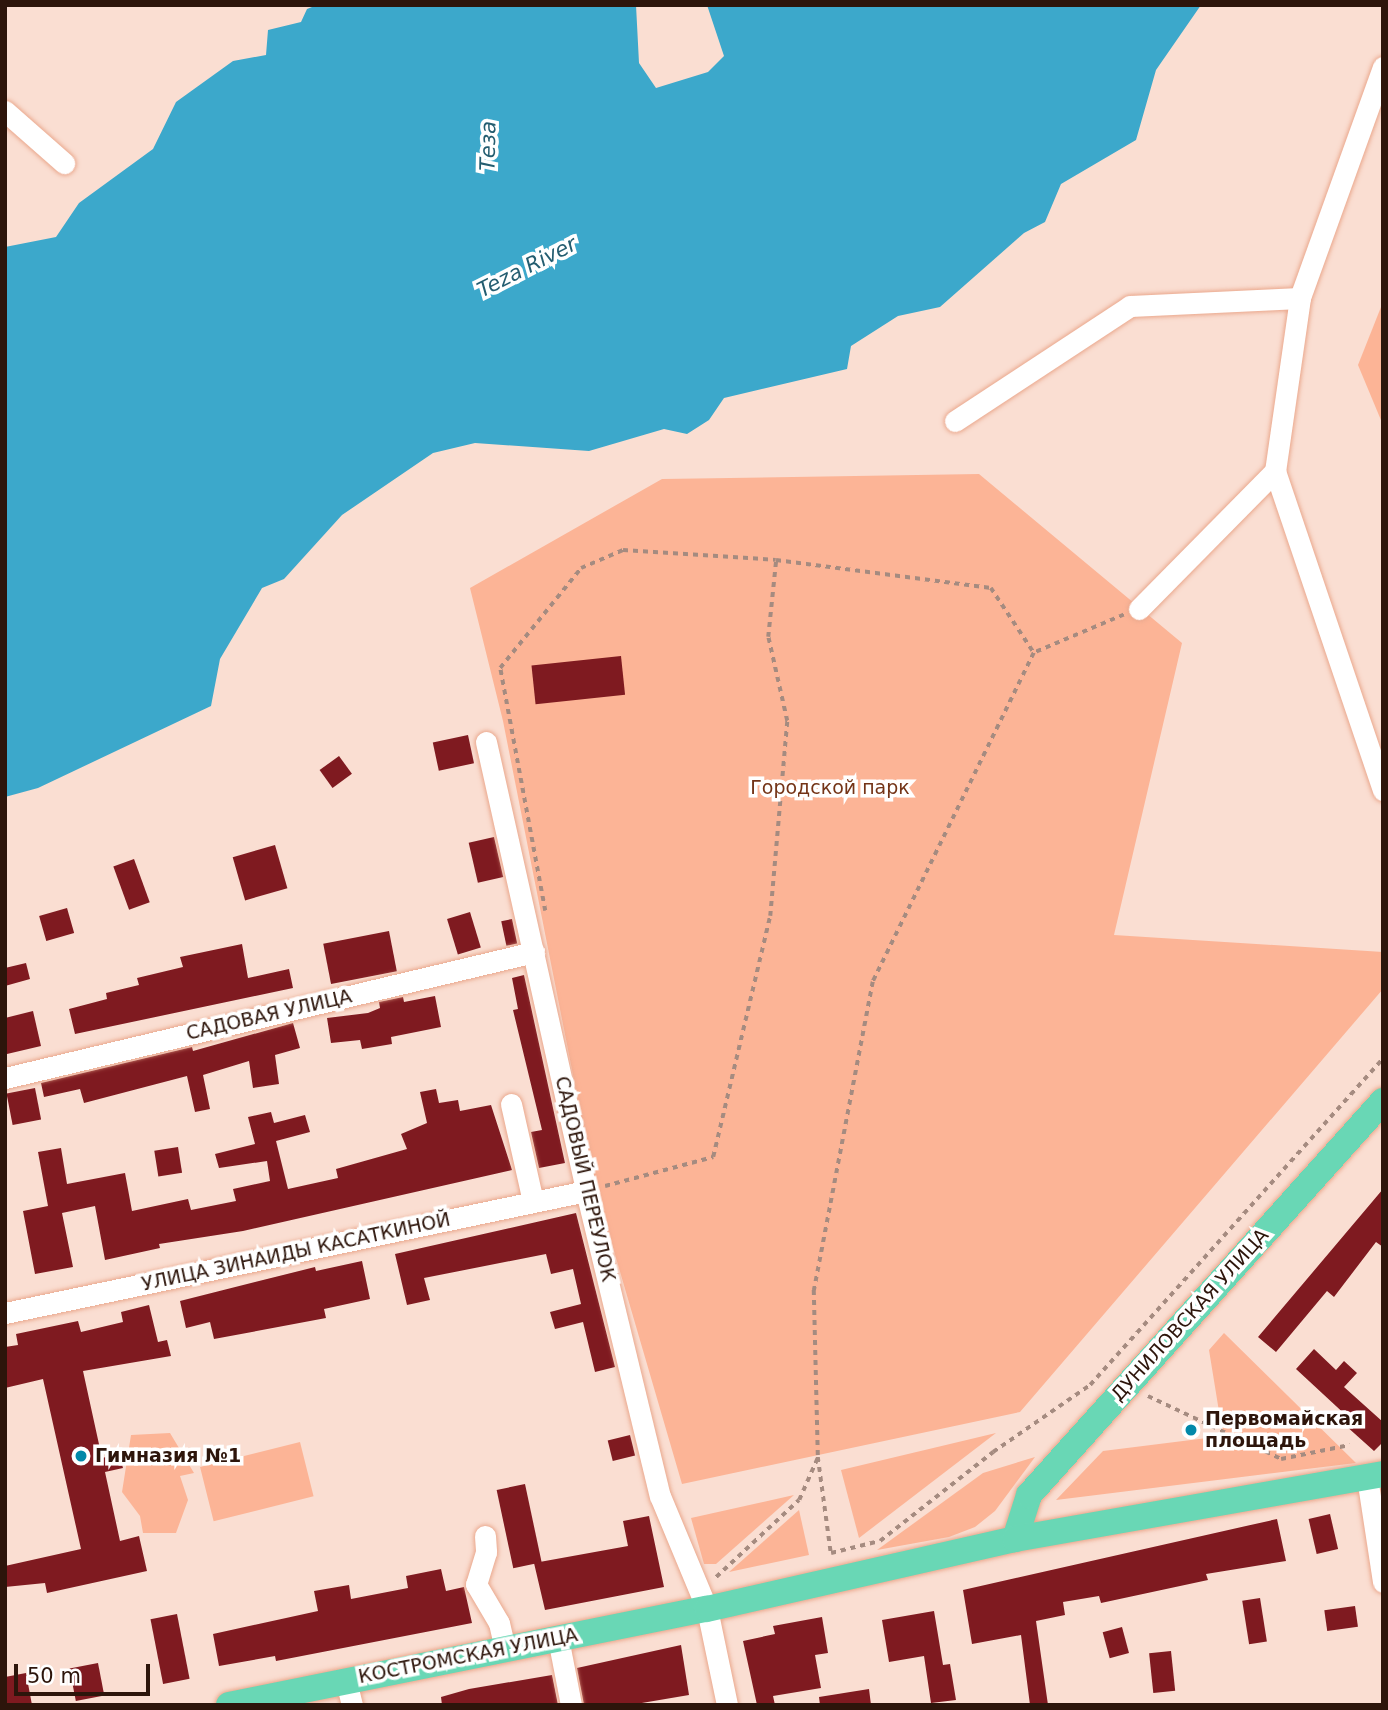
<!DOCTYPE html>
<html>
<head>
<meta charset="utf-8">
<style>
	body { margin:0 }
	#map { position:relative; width:1388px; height:1710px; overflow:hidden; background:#faded2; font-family:"DejaVu Sans",sans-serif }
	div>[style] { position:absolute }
	.green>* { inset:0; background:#fcb496; transform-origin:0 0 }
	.water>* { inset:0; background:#3ca8cb }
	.building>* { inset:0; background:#7f1a20; transform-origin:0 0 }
	.path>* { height:3.5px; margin-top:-1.75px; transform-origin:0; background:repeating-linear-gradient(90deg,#a58b80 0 5px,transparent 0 10px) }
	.roads { filter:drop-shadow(0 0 2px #eaa88d) drop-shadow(0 0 2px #eaa88d) }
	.minor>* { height:21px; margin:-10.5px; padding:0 10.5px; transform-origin:10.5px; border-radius:10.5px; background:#fff }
	.major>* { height:26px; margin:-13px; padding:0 13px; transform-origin:13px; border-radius:13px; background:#69d7b5 }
	.dots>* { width:19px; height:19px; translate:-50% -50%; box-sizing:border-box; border:4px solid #fff; border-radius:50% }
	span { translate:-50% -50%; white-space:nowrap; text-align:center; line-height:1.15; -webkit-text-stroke:7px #fff; paint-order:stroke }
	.park-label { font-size:19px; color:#743417 }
	.street-label { font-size:19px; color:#2d150b }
	.poi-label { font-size:19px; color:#2d150b; font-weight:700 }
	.left { translate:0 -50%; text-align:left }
	.water-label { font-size:21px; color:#245d70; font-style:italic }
	.frame { position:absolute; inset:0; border:7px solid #2d150b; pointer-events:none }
	.scale { position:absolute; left:14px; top:1664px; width:136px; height:32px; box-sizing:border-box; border:4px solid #2d150b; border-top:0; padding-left:9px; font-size:21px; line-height:24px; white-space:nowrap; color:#2d150b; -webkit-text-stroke:5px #fff; paint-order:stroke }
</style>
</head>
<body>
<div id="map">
	<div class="green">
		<i style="clip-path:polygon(1383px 302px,1383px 425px,1358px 365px)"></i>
		<i style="clip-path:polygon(979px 474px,1182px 643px,1114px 935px,1383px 952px,1383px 989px,1020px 1412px,682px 1484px,595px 1186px,503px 721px,470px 588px,662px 479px)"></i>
		<i style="clip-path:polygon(1224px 1333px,1356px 1463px,1056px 1500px,1103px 1451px,1223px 1436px,1209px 1350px)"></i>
		<i style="clip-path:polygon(170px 1433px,194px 1473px,180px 1476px,188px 1500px,176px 1533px,143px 1533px,140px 1516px,122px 1492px,131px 1435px)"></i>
		<i style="clip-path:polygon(996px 1433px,859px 1538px,841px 1470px)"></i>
		<i style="left:300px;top:1442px;width:56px;height:103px;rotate:76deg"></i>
		<i style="clip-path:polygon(1035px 1457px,995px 1511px,975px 1527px,949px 1537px,877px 1550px,983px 1473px)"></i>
		<i style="clip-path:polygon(794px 1495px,716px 1564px,704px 1564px,691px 1518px)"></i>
		<i style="clip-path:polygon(799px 1510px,809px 1555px,729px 1572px)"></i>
	</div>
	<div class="water">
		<i style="clip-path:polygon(317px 5px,636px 5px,639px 63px,656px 88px,708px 72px,724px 56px,707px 5px,1201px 5px,1156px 70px,1136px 140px,1061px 184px,1045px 222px,1024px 233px,940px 307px,898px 316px,851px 346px,847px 369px,724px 398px,709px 420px,687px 434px,664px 429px,589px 451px,475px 443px,433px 453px,342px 515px,284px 579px,262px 588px,220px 659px,211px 706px,38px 788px,5px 797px,5px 247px,56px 237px,79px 203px,153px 149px,176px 102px,233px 61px,266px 55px,268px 30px,301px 22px,307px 9px)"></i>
	</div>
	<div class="building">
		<i style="left:621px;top:656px;width:39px;height:90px;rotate:84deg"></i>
		<i style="left:468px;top:735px;width:29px;height:36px;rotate:78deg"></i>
		<i style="left:339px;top:756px;width:22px;height:24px;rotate:54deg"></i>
		<i style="left:494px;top:837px;width:41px;height:26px;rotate:77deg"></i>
		<i style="left:275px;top:845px;width:45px;height:44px;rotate:74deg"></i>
		<i style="left:134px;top:859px;width:46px;height:22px;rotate:70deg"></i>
		<i style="left:67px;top:908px;width:26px;height:29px;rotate:74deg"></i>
		<i style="left:470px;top:912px;width:37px;height:24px;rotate:73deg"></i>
		<i style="left:512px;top:919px;width:25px;height:11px;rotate:78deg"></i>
		<i style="left:389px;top:931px;width:41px;height:67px;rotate:79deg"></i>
		<i style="clip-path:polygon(242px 944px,248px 978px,289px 969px,293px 988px,75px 1034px,69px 1009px,107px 999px,106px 993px,139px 985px,137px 978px,183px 967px,180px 957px)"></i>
		<i style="clip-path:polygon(26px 963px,30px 979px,5px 986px,5px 968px)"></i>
		<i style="clip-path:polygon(524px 975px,565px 1163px,539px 1168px,531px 1132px,542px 1130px,513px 1010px,518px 1009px,512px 978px)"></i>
		<i style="clip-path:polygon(435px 996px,441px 1027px,391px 1037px,392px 1044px,362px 1049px,360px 1040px,331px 1043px,327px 1018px,368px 1013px,380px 1008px,379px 1002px,403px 997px,404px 1002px)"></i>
		<i style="clip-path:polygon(33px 1011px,41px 1046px,7px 1054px,5px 1018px)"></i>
		<i style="clip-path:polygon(293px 1023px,300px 1048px,275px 1055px,279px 1084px,253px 1088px,249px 1061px,203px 1075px,210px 1109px,195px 1112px,187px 1076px,84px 1103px,80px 1089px,44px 1097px,41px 1083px,192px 1047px,193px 1051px)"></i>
		<i style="left:35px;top:1088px;width:32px;height:29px;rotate:79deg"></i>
		<i style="clip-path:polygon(436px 1089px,439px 1103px,458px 1100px,460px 1111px,491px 1105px,512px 1170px,243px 1231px,159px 1244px,160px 1248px,105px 1260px,95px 1206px,62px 1213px,73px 1267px,35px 1274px,23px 1211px,48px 1206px,38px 1152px,61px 1148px,67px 1184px,125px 1173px,132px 1211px,188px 1199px,191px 1210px,236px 1201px,233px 1189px,270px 1181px,267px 1161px,219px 1168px,215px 1154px,255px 1144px,248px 1117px,271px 1112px,274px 1123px,305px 1115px,310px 1132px,276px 1141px,288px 1189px,338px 1178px,336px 1169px,407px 1149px,401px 1134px,427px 1123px,420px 1092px)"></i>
		<i style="left:178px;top:1147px;width:26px;height:24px;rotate:81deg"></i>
		<i style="clip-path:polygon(1383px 1189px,1383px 1247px,1376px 1242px,1334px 1297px,1327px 1291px,1276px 1352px,1258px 1337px)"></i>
		<i style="clip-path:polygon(576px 1213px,615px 1367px,595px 1372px,583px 1322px,555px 1329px,550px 1312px,581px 1304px,573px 1269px,551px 1274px,546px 1254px,424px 1278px,430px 1300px,407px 1305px,395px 1254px)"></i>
		<i style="clip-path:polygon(362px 1261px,370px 1299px,324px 1309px,326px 1318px,214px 1339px,210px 1322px,186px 1328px,180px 1301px,315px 1267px,316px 1271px)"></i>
		<i style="clip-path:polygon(149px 1305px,158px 1342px,167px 1340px,171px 1356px,83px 1371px,102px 1458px,119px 1454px,123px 1468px,105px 1472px,120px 1541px,139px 1536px,147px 1571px,47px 1593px,45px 1583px,5px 1587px,5px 1566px,81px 1549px,43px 1379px,5px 1388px,5px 1347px,18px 1345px,16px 1334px,78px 1321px,81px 1332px,123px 1322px,121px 1312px)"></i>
		<i style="clip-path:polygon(1314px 1349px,1336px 1370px,1344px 1361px,1357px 1373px,1344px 1387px,1383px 1422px,1383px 1442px,1374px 1451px,1345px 1425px,1350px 1419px,1296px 1369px)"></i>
		<i style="left:630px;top:1435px;width:21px;height:23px;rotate:76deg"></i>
		<i style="left:525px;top:1484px;width:80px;height:29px;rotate:78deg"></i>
		<i style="left:1330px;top:1514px;width:36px;height:22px;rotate:77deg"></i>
		<i style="clip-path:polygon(649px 1516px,664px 1587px,545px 1610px,534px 1563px,628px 1546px,623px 1521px)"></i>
		<i style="clip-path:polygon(1277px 1519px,1286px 1561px,1206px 1574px,1208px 1580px,1101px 1603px,1099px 1596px,1063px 1602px,1065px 1615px,1036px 1621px,1048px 1705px,1030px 1705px,1021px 1635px,972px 1644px,963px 1590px)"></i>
		<i style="clip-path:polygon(441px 1569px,446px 1591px,464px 1587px,472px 1623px,276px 1661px,275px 1656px,219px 1666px,213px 1634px,318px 1611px,314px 1591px,349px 1585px,351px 1599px,408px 1588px,406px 1576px)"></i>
		<i style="left:1260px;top:1598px;width:44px;height:18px;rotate:81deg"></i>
		<i style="left:1355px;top:1606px;width:21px;height:31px;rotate:82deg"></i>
		<i style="clip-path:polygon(934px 1611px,943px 1665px,950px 1664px,956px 1700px,931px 1703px,924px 1656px,889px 1662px,882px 1620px)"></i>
		<i style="left:177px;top:1614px;width:66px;height:27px;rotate:79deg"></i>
		<i style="clip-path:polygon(822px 1617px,828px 1653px,815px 1655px,821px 1688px,773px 1696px,775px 1705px,757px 1705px,743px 1641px,775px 1634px,773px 1626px)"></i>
		<i style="left:1122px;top:1627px;width:27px;height:20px;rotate:75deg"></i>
		<i style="clip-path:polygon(681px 1645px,689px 1695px,630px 1705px,584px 1705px,577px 1668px)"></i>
		<i style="left:1171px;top:1651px;width:40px;height:22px;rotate:84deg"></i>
		<i style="left:98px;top:1663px;width:33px;height:29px;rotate:79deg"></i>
		<i style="clip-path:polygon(26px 1673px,32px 1705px,5px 1705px,5px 1677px)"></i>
		<i style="clip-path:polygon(552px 1675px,558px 1705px,442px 1705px,441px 1697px,469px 1689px)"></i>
		<i style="clip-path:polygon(869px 1689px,871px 1705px,820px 1705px,819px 1697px)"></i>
	</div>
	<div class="path">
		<i style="left:1124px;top:615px;width:98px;rotate:157.1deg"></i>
		<i style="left:1034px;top:653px;width:366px;rotate:116.1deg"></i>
		<i style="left:873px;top:982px;width:314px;rotate:100.8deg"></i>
		<i style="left:814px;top:1290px;width:167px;rotate:88.6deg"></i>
		<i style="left:818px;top:1457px;width:97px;rotate:82.3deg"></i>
		<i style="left:831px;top:1553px;width:50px;rotate:-13.8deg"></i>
		<i style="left:880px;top:1541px;width:144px;rotate:-38.2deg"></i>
		<i style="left:993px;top:1452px;width:118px;rotate:-34.6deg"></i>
		<i style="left:1090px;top:1385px;width:439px;rotate:-48.1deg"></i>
		<i style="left:545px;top:911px;width:247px;rotate:-100.5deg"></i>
		<i style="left:500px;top:668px;width:129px;rotate:-51deg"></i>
		<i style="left:581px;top:568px;width:46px;rotate:-23.2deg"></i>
		<i style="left:623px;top:550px;width:153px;rotate:3.7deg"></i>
		<i style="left:776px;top:560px;width:217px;rotate:7.4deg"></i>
		<i style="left:991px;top:588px;width:78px;rotate:56.5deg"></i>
		<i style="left:605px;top:1186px;width:112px;rotate:-15deg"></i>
		<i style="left:713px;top:1157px;width:248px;rotate:-76.7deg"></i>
		<i style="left:770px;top:916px;width:196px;rotate:-85deg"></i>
		<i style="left:787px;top:721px;width:86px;rotate:-102.7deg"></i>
		<i style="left:768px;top:637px;width:77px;rotate:-84.1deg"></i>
		<i style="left:1148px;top:1396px;width:147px;rotate:25.3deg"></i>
		<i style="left:1281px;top:1459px;width:70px;rotate:-11.5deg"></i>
		<i style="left:716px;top:1577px;width:113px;rotate:-42.9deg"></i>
		<i style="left:799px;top:1500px;width:47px;rotate:-66.2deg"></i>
	</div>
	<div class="roads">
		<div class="minor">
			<i style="left:1383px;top:67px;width:245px;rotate:109.8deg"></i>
			<i style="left:1300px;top:298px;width:175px;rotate:98.2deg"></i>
			<i style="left:1275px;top:471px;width:337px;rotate:71.3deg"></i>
			<i style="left:5px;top:111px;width:79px;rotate:41.4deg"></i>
			<i style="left:955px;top:421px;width:209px;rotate:-33.3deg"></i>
			<i style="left:1130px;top:306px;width:170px;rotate:-2.7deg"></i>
			<i style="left:1139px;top:609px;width:194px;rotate:-45.4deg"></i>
			<i style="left:486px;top:742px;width:460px;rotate:77.4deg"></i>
			<i style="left:586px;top:1191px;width:314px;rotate:76.4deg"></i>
			<i style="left:660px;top:1496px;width:122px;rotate:67.4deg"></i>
			<i style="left:707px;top:1609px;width:98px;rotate:78.2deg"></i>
			<i style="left:5px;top:1078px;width:544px;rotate:-13.4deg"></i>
			<i style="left:511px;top:1104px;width:100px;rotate:77.3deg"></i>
			<i style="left:5px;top:1313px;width:594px;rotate:-11.86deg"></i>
			<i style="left:1367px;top:1477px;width:106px;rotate:81.3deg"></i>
			<i style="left:485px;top:1536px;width:16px;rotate:86deg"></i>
			<i style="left:486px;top:1552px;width:34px;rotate:107deg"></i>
			<i style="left:476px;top:1584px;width:45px;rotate:59.5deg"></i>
			<i style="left:499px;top:1623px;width:26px;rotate:77deg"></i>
			<i style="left:558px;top:1638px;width:68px;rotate:79deg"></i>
			<i style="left:346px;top:1681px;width:25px;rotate:76deg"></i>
		</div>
		<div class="major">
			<i style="left:1015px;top:1539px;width:46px;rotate:-72.3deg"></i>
			<i style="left:1029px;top:1495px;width:530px;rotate:-48.06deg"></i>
			<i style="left:229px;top:1705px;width:488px;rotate:-11.4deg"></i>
			<i style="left:707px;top:1609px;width:316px;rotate:-12.8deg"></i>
			<i style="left:1015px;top:1539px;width:374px;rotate:-10deg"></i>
		</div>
	</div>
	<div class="dots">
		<i style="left:1191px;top:1430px;background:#0288a9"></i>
		<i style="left:81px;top:1456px;background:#0288a9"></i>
	</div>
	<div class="park-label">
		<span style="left:830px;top:788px">Городской парк</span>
	</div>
	<div class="street-label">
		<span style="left:269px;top:1015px;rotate:-13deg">САДОВАЯ УЛИЦА</span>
		<span style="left:585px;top:1179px;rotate:77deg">САДОВЫЙ ПЕРЕУЛОК</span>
		<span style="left:296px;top:1252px;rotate:-12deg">УЛИЦА ЗИНАИДЫ КАСАТКИНОЙ</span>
		<span style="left:1190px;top:1315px;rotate:-48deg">ДУНИЛОВСКАЯ УЛИЦА</span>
		<span style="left:468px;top:1656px;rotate:-11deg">КОСТРОМСКАЯ УЛИЦА</span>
	</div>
	<div class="poi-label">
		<span class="left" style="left:1205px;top:1430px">Первомайская<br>площадь</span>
		<span class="left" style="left:95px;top:1456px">Гимназия №1</span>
	</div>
	<div class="water-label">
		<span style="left:488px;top:146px;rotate:-89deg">Теза</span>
		<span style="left:527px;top:267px;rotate:-27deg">Teza River</span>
	</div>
	<div class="frame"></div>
	<div class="scale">50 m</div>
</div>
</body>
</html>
